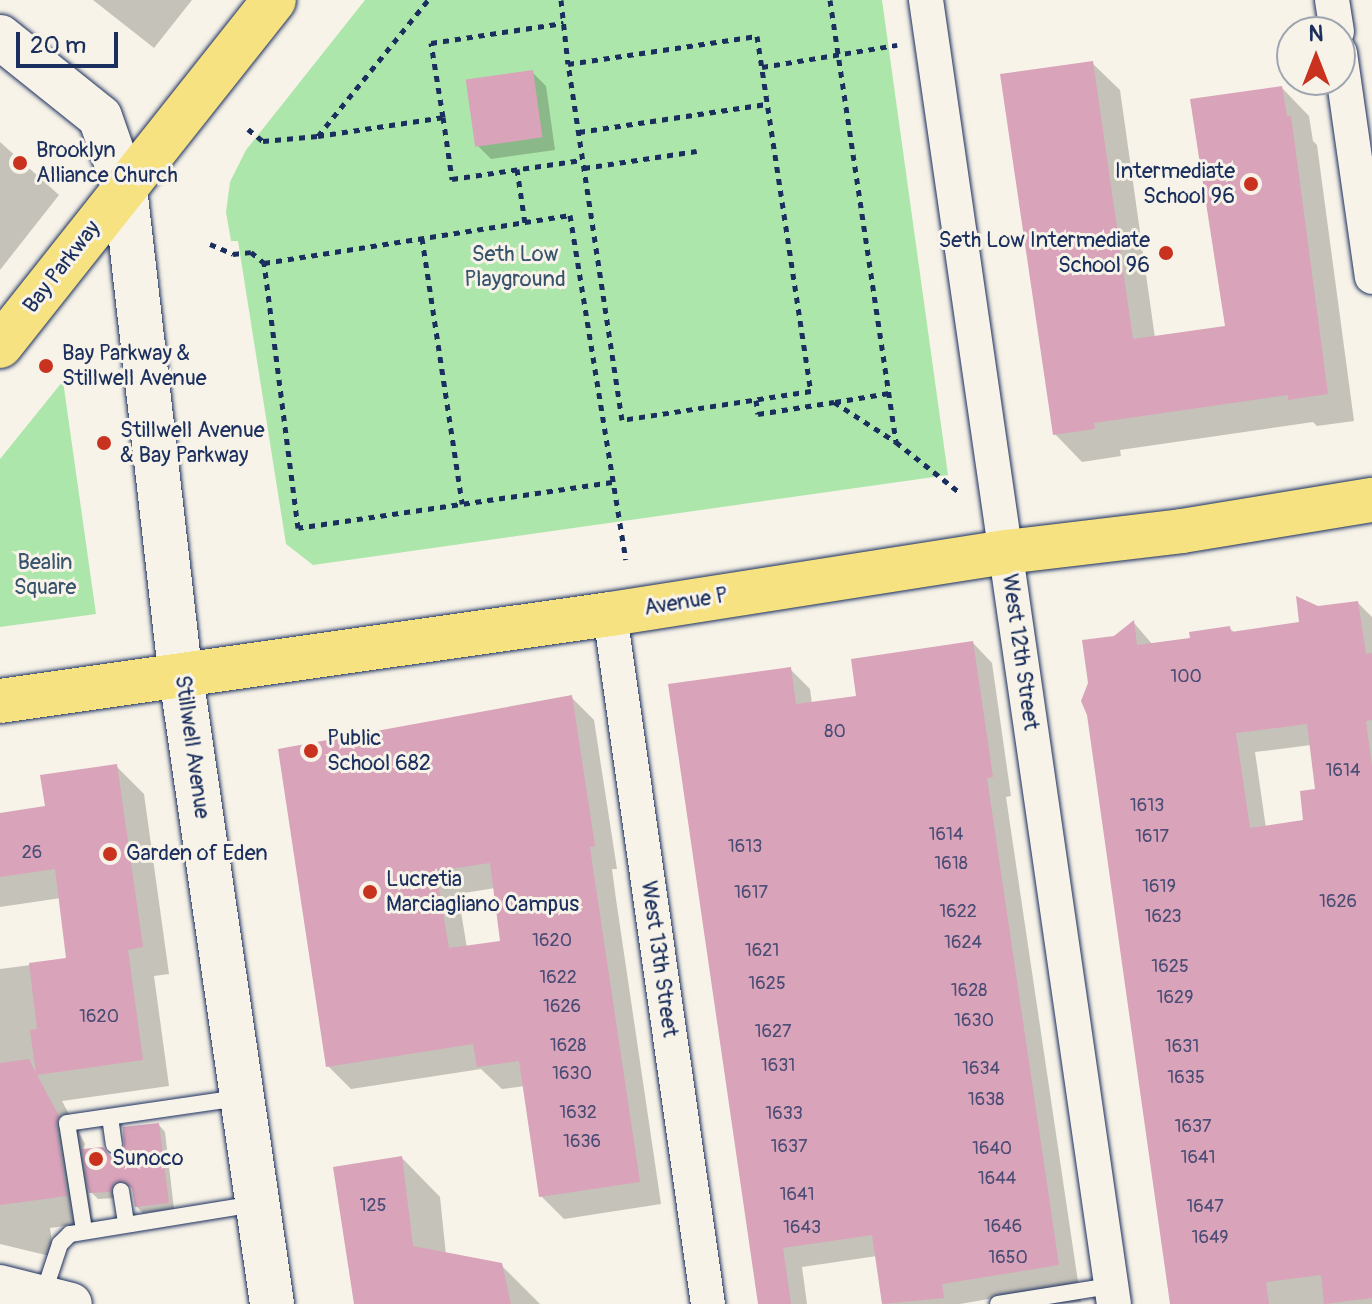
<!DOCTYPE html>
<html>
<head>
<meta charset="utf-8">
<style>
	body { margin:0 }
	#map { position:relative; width:1372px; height:1304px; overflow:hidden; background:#f7f3e8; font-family:Pangolin,sans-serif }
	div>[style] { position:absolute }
	.green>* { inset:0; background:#ade6aa }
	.shadow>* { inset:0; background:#0003 }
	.building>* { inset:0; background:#d9a3ba; transform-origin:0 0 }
	.path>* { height:5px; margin-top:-2.5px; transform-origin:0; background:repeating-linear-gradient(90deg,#1b2f5e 0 6px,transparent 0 12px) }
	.roads { filter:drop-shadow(0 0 2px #1b2f5e) drop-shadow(0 0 2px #1b2f5e) }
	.service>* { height:16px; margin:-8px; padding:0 8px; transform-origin:8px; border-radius:8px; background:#f7f3e8 }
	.minor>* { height:34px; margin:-17px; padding:0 17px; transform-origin:17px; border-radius:17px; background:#f7f3e8 }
	.tertiary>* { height:42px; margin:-21px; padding:0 21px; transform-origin:21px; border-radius:21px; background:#f7f3e8 }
	.secondary>* { height:44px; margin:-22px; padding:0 22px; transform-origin:22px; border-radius:22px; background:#f7f3e8 }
	.primary>* { height:44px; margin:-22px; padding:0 22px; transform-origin:22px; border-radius:22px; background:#f7e281 }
	.dots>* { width:22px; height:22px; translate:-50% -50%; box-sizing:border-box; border:4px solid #f7f3e8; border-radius:50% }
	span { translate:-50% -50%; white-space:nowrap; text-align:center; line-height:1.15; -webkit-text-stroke:6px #f7f3e8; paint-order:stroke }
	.number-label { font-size:18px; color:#4a4c75 }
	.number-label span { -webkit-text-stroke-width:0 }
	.poi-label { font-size:22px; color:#1b2f5e }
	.left { translate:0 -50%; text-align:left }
	.right { translate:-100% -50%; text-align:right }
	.park-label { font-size:22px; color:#38546d }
	.street-label { font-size:22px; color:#1b2f5e }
	.north { position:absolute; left:1276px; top:16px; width:80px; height:80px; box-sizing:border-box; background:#f7f3e8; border:2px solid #9fa5b1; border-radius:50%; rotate:0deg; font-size:22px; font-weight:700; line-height:32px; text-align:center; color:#1b2f5e }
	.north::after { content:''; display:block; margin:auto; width:28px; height:36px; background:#c8321e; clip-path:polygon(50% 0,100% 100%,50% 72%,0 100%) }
	.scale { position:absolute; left:16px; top:32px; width:102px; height:36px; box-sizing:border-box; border:4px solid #1b2f5e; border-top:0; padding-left:10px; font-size:24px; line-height:28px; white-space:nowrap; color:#1b2f5e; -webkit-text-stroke:6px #f7f3e8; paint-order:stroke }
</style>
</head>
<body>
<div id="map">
	<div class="green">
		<i style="clip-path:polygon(365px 0,882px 0,948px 475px,313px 565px,286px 544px,238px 241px,231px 241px,226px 212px,230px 182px,246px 150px)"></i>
		<i style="clip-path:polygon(63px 381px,96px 614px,0 627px,0 459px)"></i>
	</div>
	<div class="shadow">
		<i style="clip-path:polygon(93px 0,192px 0,154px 48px)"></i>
		<i style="clip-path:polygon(1092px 63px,1120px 90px,1155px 338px,1227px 328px,1282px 88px,1309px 116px,1313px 141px,1317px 145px,1354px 421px,1317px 426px,1313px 422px,1120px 450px,1121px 456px,1082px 462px,1055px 434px)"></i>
		<i style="clip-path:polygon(532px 72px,546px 86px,555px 150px,491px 159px,477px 145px)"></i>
		<i style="clip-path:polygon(0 142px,59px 195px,0 270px)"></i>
		<i style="clip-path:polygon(evenodd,1358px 603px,1372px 617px,1372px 1304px,1172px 1304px,1115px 638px,1134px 623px,1153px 645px,1192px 639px,1229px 628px,1235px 633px,1302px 624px,1318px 608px,1358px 603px,1311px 745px,1318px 790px,1305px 822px,1266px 828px,1255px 752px,1311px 745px)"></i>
		<i style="clip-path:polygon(973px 643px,992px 663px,1011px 796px,1006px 797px,1081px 1302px,1054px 1304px,1040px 1290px,960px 1304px,884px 1304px,877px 1256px,802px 1267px,807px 1304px,760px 1304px,790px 669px,810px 689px,812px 704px,858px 697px)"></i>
		<i style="clip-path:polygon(evenodd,571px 697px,594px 720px,617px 869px,612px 869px,616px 899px,661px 1204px,564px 1219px,541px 1196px,525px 1086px,502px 1089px,481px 1069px,351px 1089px,328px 1066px,280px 750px,571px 697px,495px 888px,503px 943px,467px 948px,458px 894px,495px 888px)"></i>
		<i style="clip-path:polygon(117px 767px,144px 794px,169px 974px,154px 976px,169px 1086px,62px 1101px,85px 1144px,83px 1151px,117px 1158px,159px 1125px,165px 1132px,174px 1209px,143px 1213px,136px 1206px,132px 1186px,120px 1189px,116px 1198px,98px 1199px,88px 1189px,93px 1222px,50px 1228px,54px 1257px,0 1244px,0 969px,69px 960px,61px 898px,0 907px,0 815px,47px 808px)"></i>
		<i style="clip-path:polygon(402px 1158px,440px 1197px,446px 1255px,501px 1265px,540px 1304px,356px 1304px)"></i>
	</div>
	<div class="building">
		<i style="clip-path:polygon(1093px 61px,1133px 339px,1225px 326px,1190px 99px,1282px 86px,1287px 116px,1291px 116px,1328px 394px,1288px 400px,1288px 395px,1094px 423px,1095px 429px,1053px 435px,1000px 74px)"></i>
		<i style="left:533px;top:70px;width:68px;height:68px;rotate:82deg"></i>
		<i style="clip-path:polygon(evenodd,1296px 596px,1318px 606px,1358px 601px,1366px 654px,1372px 653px,1372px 720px,1366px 721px,1372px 767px,1372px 1298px,1324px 1304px,1321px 1275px,1266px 1282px,1269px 1304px,1170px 1304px,1087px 715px,1081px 701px,1088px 683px,1082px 640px,1114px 636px,1134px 620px,1137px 645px,1190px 638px,1189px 632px,1230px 626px,1231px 632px,1299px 622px,1296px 596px,1307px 724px,1315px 789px,1300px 791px,1303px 820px,1250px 828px,1236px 733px,1307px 724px)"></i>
		<i style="clip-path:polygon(973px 641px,993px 777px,987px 778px,1059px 1265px,942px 1284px,944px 1298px,882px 1304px,872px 1235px,783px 1248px,791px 1304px,758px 1304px,668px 684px,791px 667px,796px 704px,856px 696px,851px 659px)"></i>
		<i style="clip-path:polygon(evenodd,572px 695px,595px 846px,590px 847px,594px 875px,640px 1182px,539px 1197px,519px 1061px,477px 1067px,473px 1044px,326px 1067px,278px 749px,572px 695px,490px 863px,500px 941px,449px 948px,436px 871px,490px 863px)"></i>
		<i style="clip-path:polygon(117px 764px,143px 947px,128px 950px,143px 1060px,37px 1075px,59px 1116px,56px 1125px,67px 1196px,0 1205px,0 1063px,29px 1059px,36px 1073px,30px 1030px,37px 1029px,29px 963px,66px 958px,55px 869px,0 877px,0 813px,45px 806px,40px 775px)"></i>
		<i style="clip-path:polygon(159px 1123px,169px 1203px,135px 1207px,132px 1189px,124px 1181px,114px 1183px,110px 1192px,89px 1193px,82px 1149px,103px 1147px,109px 1155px,116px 1156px,124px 1148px,123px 1127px)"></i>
		<i style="clip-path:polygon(402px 1156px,413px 1246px,502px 1263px,511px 1304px,354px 1304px,333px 1167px)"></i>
	</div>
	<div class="path">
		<i style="left:561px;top:0;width:64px;rotate:83.8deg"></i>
		<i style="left:830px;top:0;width:447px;rotate:81.5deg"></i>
		<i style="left:896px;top:442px;width:80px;rotate:38.4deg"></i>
		<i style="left:757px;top:36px;width:359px;rotate:81.4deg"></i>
		<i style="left:811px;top:391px;width:191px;rotate:171.3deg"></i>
		<i style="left:622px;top:420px;width:360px;rotate:-98.6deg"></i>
		<i style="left:568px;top:64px;width:191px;rotate:-8.4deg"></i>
		<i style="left:762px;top:67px;width:137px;rotate:-9.3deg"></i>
		<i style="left:443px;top:117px;width:75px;rotate:-99.2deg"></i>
		<i style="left:431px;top:43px;width:134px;rotate:-8.6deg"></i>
		<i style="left:248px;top:129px;width:19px;rotate:39deg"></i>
		<i style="left:263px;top:141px;width:55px;rotate:-5.2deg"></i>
		<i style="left:318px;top:136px;width:175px;rotate:-51deg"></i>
		<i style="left:579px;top:132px;width:190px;rotate:-8.5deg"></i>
		<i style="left:318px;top:136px;width:126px;rotate:-8.6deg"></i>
		<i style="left:443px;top:117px;width:63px;rotate:81.7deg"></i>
		<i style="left:452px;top:179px;width:131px;rotate:-8.3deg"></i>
		<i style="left:584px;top:168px;width:114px;rotate:-8.6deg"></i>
		<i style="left:517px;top:169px;width:55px;rotate:81.6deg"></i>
		<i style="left:422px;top:238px;width:269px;rotate:81.4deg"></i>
		<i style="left:210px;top:244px;width:25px;rotate:23deg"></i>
		<i style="left:233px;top:254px;width:18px;rotate:-6deg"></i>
		<i style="left:251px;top:252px;width:17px;rotate:40deg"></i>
		<i style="left:756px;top:400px;width:14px;rotate:82deg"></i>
		<i style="left:758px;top:414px;width:77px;rotate:-9deg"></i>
		<i style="left:834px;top:402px;width:74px;rotate:32.8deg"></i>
		<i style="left:835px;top:402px;width:55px;rotate:-9.5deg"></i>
		<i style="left:612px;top:482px;width:317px;rotate:171.7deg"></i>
		<i style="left:298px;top:528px;width:267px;rotate:-97.3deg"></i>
		<i style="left:264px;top:263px;width:310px;rotate:-8.9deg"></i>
		<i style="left:570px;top:215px;width:349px;rotate:80.8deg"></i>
	</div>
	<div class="roads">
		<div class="service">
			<i style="left:110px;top:1117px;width:28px;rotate:82deg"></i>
			<i style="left:121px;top:1191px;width:32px;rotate:81deg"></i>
			<i style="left:84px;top:1230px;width:108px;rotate:-99deg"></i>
			<i style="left:67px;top:1123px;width:174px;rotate:-8.3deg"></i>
			<i style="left:43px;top:1295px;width:54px;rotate:-71.6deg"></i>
			<i style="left:60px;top:1244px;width:14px;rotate:-45deg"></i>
			<i style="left:70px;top:1234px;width:188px;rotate:-9.2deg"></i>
			<i style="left:998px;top:1304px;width:114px;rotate:-9.1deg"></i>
		</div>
		<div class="minor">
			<i style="left:926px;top:0;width:1317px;rotate:81.8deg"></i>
			<i style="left:1332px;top:0;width:32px;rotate:81deg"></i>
			<i style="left:1340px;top:53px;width:226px;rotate:81.9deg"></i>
			<i style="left:610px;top:614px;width:697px;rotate:81.92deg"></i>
		</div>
		<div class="tertiary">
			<i style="left:0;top:1286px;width:73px;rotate:14.2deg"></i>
		</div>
		<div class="secondary">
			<i style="left:0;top:37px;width:128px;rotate:38.7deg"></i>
			<i style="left:100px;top:117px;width:75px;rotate:70.6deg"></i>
			<i style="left:125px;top:188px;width:491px;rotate:83.5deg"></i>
			<i style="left:181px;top:676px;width:635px;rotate:81.75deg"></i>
		</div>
		<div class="primary">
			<i style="left:0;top:346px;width:441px;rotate:-51.6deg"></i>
			<i style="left:0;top:701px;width:616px;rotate:-8.12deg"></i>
			<i style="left:610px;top:614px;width:401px;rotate:-8.9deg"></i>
			<i style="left:1006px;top:552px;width:177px;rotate:-6.8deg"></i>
			<i style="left:1182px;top:531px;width:193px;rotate:-9.3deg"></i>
		</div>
	</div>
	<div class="dots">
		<i style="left:20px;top:163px;background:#c8321e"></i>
		<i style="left:1251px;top:184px;background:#c8321e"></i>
		<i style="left:1166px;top:253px;background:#c8321e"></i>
		<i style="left:46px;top:366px;background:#c8321e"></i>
		<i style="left:104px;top:443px;background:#c8321e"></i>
		<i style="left:311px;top:751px;background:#c8321e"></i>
		<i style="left:110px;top:854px;background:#c8321e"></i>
		<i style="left:370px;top:892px;background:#c8321e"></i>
		<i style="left:96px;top:1159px;background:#c8321e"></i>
	</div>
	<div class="number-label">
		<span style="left:1186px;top:677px">100</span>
		<span style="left:835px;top:732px">80</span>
		<span style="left:1343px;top:771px">1614</span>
		<span style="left:1147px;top:806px">1613</span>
		<span style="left:946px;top:835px">1614</span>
		<span style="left:1152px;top:837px">1617</span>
		<span style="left:745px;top:847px">1613</span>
		<span style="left:32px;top:853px">26</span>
		<span style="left:951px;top:864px">1618</span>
		<span style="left:1159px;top:887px">1619</span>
		<span style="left:751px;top:893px">1617</span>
		<span style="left:1338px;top:902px">1626</span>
		<span style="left:958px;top:912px">1622</span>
		<span style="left:1163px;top:917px">1623</span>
		<span style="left:552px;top:941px">1620</span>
		<span style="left:963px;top:943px">1624</span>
		<span style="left:762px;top:951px">1621</span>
		<span style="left:1170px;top:967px">1625</span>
		<span style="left:558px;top:978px">1622</span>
		<span style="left:767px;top:984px">1625</span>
		<span style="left:969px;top:991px">1628</span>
		<span style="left:1175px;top:998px">1629</span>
		<span style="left:562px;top:1007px">1626</span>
		<span style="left:99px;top:1017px">1620</span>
		<span style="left:974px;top:1021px">1630</span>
		<span style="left:773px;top:1032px">1627</span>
		<span style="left:568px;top:1046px">1628</span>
		<span style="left:1182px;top:1047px">1631</span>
		<span style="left:778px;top:1066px">1631</span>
		<span style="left:981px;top:1069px">1634</span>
		<span style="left:572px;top:1074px">1630</span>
		<span style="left:1186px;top:1078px">1635</span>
		<span style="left:986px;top:1100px">1638</span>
		<span style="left:578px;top:1113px">1632</span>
		<span style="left:784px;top:1114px">1633</span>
		<span style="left:1193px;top:1127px">1637</span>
		<span style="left:582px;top:1142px">1636</span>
		<span style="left:789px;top:1147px">1637</span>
		<span style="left:992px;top:1149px">1640</span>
		<span style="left:1198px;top:1158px">1641</span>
		<span style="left:997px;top:1179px">1644</span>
		<span style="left:797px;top:1195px">1641</span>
		<span style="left:373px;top:1206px">125</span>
		<span style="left:1205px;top:1207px">1647</span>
		<span style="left:1003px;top:1227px">1646</span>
		<span style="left:802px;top:1228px">1643</span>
		<span style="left:1210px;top:1238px">1649</span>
		<span style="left:1008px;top:1258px">1650</span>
	</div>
	<div class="poi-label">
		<span class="left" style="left:36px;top:163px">Brooklyn<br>Alliance Church</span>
		<span class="right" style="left:1235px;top:184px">Intermediate<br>School 96</span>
		<span class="right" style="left:1150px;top:253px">Seth Low Intermediate<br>School 96</span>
		<span class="left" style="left:62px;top:366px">Bay Parkway &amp;<br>Stillwell Avenue</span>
		<span class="left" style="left:120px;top:443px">Stillwell Avenue<br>&amp; Bay Parkway</span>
		<span class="left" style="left:327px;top:751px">Public<br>School 682</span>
		<span class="left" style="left:126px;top:854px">Garden of Eden</span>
		<span class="left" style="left:386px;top:892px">Lucretia<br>Marciagliano Campus</span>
		<span class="left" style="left:112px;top:1159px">Sunoco</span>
	</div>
	<div class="park-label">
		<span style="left:515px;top:267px">Seth Low<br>Playground</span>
		<span style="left:45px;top:575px">Bealin<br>Square</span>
	</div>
	<div class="street-label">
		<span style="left:62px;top:267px;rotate:-52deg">Bay Parkway</span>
		<span style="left:686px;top:602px;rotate:-9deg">Avenue P</span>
		<span style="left:1020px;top:652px;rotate:82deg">West 12th Street</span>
		<span style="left:192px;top:747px;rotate:82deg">Stillwell Avenue</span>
		<span style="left:659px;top:959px;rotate:82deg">West 13th Street</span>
	</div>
	<div class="north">N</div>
	<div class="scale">20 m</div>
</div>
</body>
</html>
